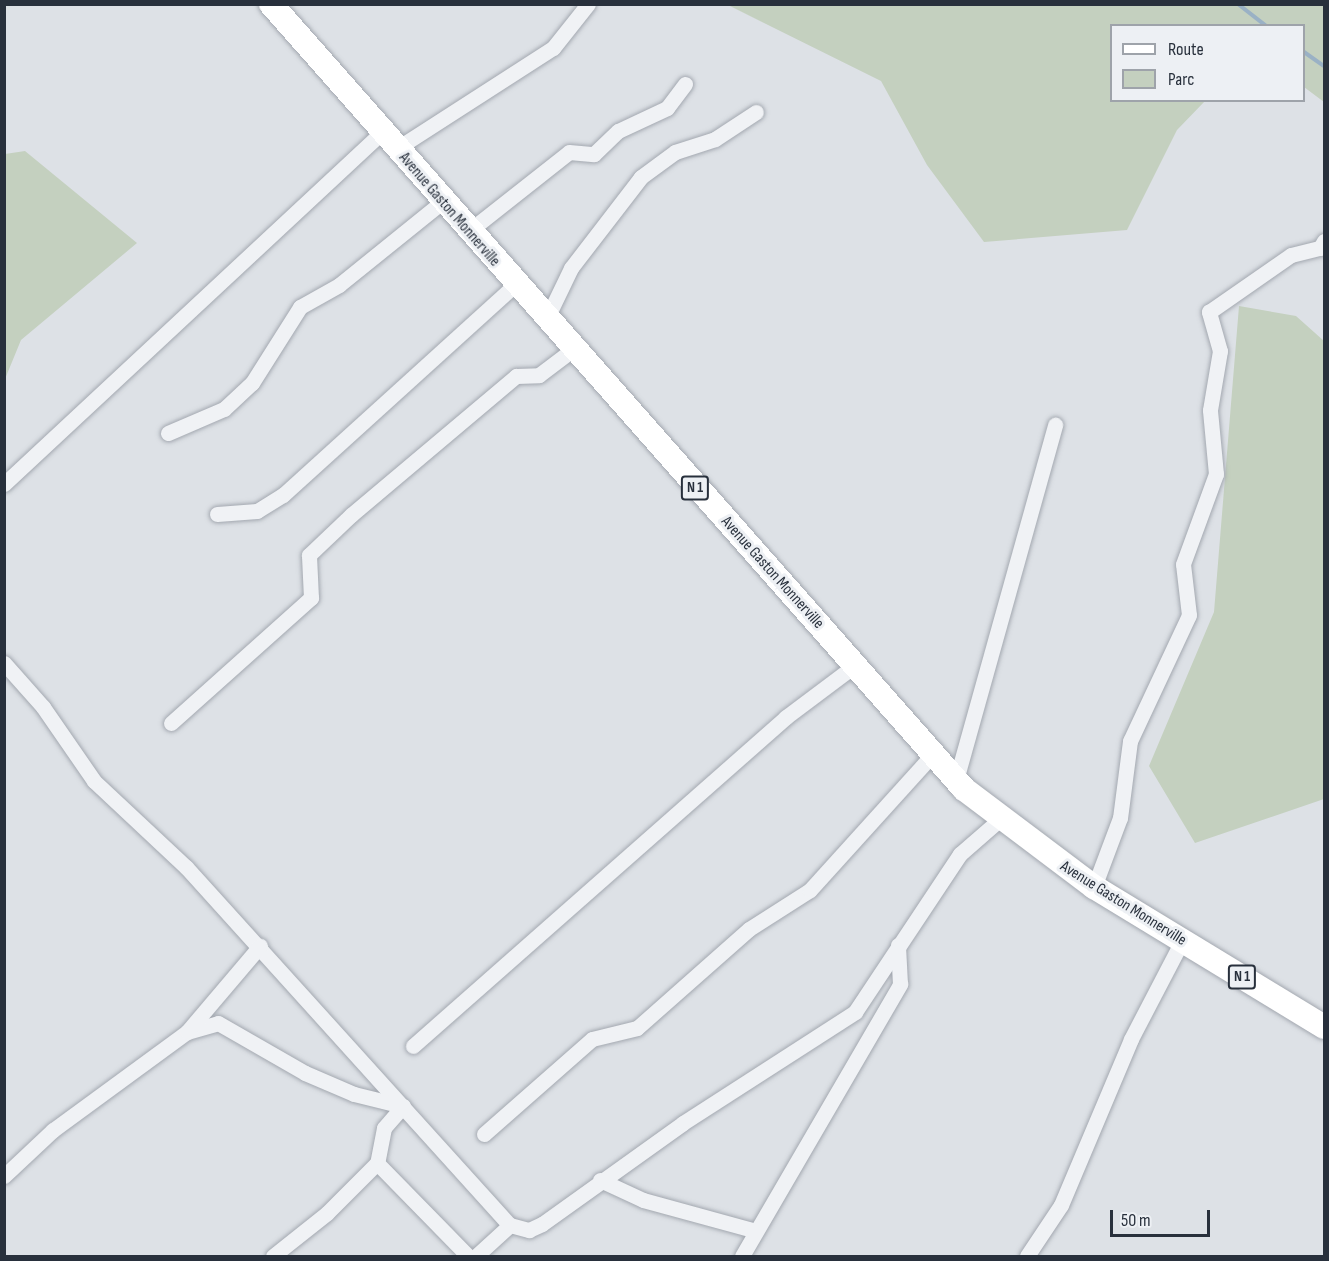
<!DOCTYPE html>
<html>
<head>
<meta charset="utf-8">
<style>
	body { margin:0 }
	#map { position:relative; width:1329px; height:1261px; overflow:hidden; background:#dde1e6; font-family:"Sofia Sans Condensed",sans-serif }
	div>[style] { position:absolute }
	.green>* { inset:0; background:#c4d0bf }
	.stream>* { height:4px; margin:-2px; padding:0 2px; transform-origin:2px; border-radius:2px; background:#9ab1c5 }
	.roads { filter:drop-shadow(0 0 2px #a3a8b0) drop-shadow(0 0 2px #a3a8b0) }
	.street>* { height:15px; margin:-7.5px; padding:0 7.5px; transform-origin:7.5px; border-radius:7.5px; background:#f0f2f5 }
	.primary>* { height:24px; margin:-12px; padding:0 12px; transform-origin:12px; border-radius:12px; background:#fff }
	span { translate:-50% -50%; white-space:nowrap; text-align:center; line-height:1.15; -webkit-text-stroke:6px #edf0f4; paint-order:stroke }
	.shield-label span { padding:2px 4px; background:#edf0f4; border:2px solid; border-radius:4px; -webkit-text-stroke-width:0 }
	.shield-label { font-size:15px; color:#28303c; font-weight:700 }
	.street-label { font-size:16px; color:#28303c }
	.frame { position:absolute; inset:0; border:6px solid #28303c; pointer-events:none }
	.legend { position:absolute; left:1110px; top:24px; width:195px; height:78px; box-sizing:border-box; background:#edf0f4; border:2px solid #9ea3aa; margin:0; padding:8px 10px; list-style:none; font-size:18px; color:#28303c }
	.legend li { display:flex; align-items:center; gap:12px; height:30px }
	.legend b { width:30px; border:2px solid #9ea3aa }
	.scale { position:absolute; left:1110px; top:1210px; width:100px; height:27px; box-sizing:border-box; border:3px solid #28303c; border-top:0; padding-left:8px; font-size:18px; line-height:21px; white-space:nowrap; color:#28303c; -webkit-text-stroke:4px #edf0f4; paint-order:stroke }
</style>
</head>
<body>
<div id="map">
	<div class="green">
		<i style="clip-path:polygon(728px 5px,1324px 5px,1324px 102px,1304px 87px,1304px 26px,1112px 26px,1112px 100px,1205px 101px,1177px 130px,1127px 230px,984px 242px,927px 165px,881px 81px)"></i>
		<i style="clip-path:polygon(25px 151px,137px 243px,21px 340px,5px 379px,5px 154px)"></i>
		<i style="clip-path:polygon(1239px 306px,1296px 316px,1324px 341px,1324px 799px,1195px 843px,1149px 766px,1214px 612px)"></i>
	</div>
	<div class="stream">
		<i style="left:1238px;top:4px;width:36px;rotate:38deg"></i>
		<i style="left:1304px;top:52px;width:24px;rotate:35deg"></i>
	</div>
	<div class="roads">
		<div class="street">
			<i style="left:396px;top:149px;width:187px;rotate:-32.8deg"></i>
			<i style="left:553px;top:48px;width:56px;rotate:-51.5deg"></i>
			<i style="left:469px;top:231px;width:127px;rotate:-38.3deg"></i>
			<i style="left:569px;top:152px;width:25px;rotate:5deg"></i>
			<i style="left:594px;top:154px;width:33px;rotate:-44deg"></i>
			<i style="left:618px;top:131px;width:54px;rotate:-25.1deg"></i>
			<i style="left:667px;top:108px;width:30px;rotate:-53deg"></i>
			<i style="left:546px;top:320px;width:58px;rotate:-64.3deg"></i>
			<i style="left:571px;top:268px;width:115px;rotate:-52.4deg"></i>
			<i style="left:641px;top:177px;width:42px;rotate:-36.3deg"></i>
			<i style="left:675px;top:152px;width:42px;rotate:-18deg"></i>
			<i style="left:715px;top:139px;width:49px;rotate:-33.4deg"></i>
			<i style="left:168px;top:433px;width:61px;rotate:-23.2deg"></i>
			<i style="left:224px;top:409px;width:38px;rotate:-43deg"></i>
			<i style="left:252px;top:383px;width:90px;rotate:-57.7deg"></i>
			<i style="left:300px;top:307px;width:45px;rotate:-29.4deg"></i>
			<i style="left:339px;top:285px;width:132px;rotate:-38.9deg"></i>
			<i style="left:4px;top:484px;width:517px;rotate:-42.96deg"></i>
			<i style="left:217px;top:514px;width:40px;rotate:-4.3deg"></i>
			<i style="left:257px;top:511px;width:31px;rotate:-32deg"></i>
			<i style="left:283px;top:495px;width:313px;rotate:-42.2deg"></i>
			<i style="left:4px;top:663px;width:59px;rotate:48.4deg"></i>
			<i style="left:43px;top:707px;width:90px;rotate:55.4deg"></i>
			<i style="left:94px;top:781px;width:126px;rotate:43.1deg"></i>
			<i style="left:186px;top:867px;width:483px;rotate:47.9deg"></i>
			<i style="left:510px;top:1225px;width:46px;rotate:137.6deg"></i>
			<i style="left:171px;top:723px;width:188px;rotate:-41.8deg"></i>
			<i style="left:311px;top:598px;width:43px;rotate:-92.7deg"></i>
			<i style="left:309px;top:555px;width:58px;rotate:-43.6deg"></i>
			<i style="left:351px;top:515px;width:216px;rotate:-40.1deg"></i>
			<i style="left:516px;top:376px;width:23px;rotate:-2deg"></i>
			<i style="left:539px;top:375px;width:41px;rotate:-37.1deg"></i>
			<i style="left:956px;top:780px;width:369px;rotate:-74.4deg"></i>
			<i style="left:1094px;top:887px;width:74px;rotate:-69.4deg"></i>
			<i style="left:1120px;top:818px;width:78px;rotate:-82.6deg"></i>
			<i style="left:1130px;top:741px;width:139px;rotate:-64.9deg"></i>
			<i style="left:1189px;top:615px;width:51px;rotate:-96.7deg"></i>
			<i style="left:1183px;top:564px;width:96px;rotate:-69.9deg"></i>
			<i style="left:1216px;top:474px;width:64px;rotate:-95.4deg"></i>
			<i style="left:1210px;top:410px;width:60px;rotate:-80.4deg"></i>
			<i style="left:1220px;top:351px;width:41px;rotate:-105.8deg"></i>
			<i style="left:1209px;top:312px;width:100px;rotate:-34.8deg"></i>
			<i style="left:1291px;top:255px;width:30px;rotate:-14deg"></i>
			<i style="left:1320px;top:248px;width:8px;rotate:-60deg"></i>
			<i style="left:187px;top:1032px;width:32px;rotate:-16deg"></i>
			<i style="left:218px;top:1023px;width:100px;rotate:29.9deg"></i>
			<i style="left:305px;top:1073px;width:53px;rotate:23.2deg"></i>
			<i style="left:354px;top:1094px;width:50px;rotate:13.8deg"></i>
			<i style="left:403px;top:1106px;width:29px;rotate:131deg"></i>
			<i style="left:384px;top:1128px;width:36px;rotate:101deg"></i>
			<i style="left:377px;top:1163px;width:130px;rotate:45.6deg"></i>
			<i style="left:413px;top:1046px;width:497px;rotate:-41.4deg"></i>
			<i style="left:786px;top:717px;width:85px;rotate:-36.9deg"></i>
			<i style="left:484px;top:1134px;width:144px;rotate:-41.3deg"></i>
			<i style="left:592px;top:1039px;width:46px;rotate:-13.7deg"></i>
			<i style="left:637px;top:1028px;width:149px;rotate:-41.5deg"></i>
			<i style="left:749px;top:929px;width:72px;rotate:-32.6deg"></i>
			<i style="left:810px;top:890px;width:183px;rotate:-47.9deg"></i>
			<i style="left:4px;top:1176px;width:67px;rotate:-43.2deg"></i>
			<i style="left:53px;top:1130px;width:166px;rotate:-36.2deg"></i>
			<i style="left:187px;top:1032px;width:113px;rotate:-49.7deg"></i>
			<i style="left:600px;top:1180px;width:47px;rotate:24.9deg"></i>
			<i style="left:643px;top:1200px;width:117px;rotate:15.3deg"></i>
			<i style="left:510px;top:1225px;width:20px;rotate:15deg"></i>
			<i style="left:529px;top:1230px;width:14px;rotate:-25deg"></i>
			<i style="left:542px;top:1224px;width:173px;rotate:-35.6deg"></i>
			<i style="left:683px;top:1123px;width:205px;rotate:-32.8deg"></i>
			<i style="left:855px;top:1012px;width:190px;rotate:-56.4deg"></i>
			<i style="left:960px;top:854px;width:52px;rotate:-41.1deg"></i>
			<i style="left:273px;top:1256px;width:69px;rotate:-38.5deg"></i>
			<i style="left:327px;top:1213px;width:71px;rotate:-45deg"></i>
			<i style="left:742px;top:1256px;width:315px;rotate:-59.8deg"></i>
			<i style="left:900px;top:984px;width:39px;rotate:-93deg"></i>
			<i style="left:1027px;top:1256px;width:61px;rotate:-56.3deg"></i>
			<i style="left:1061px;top:1205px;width:180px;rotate:-67.1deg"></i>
			<i style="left:1131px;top:1039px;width:110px;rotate:-62.5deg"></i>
		</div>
		<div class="primary">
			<i style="left:271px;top:4px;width:1047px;rotate:48.56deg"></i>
			<i style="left:964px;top:789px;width:163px;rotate:37deg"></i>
			<i style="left:1094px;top:887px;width:269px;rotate:31.3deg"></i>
		</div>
	</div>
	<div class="shield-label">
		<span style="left:695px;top:488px">N 1</span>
		<span style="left:1242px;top:977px">N 1</span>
	</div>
	<div class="street-label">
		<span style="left:449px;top:210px;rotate:49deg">Avenue Gaston Monnerville</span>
		<span style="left:772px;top:573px;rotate:48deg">Avenue Gaston Monnerville</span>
		<span style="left:1123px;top:904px;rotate:32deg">Avenue Gaston Monnerville</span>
	</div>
	<div class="frame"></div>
	<ul class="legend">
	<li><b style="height:8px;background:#fff"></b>Route</li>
	<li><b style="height:16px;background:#c4d0bf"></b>Parc</li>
	</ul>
	<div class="scale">50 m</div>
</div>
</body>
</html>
